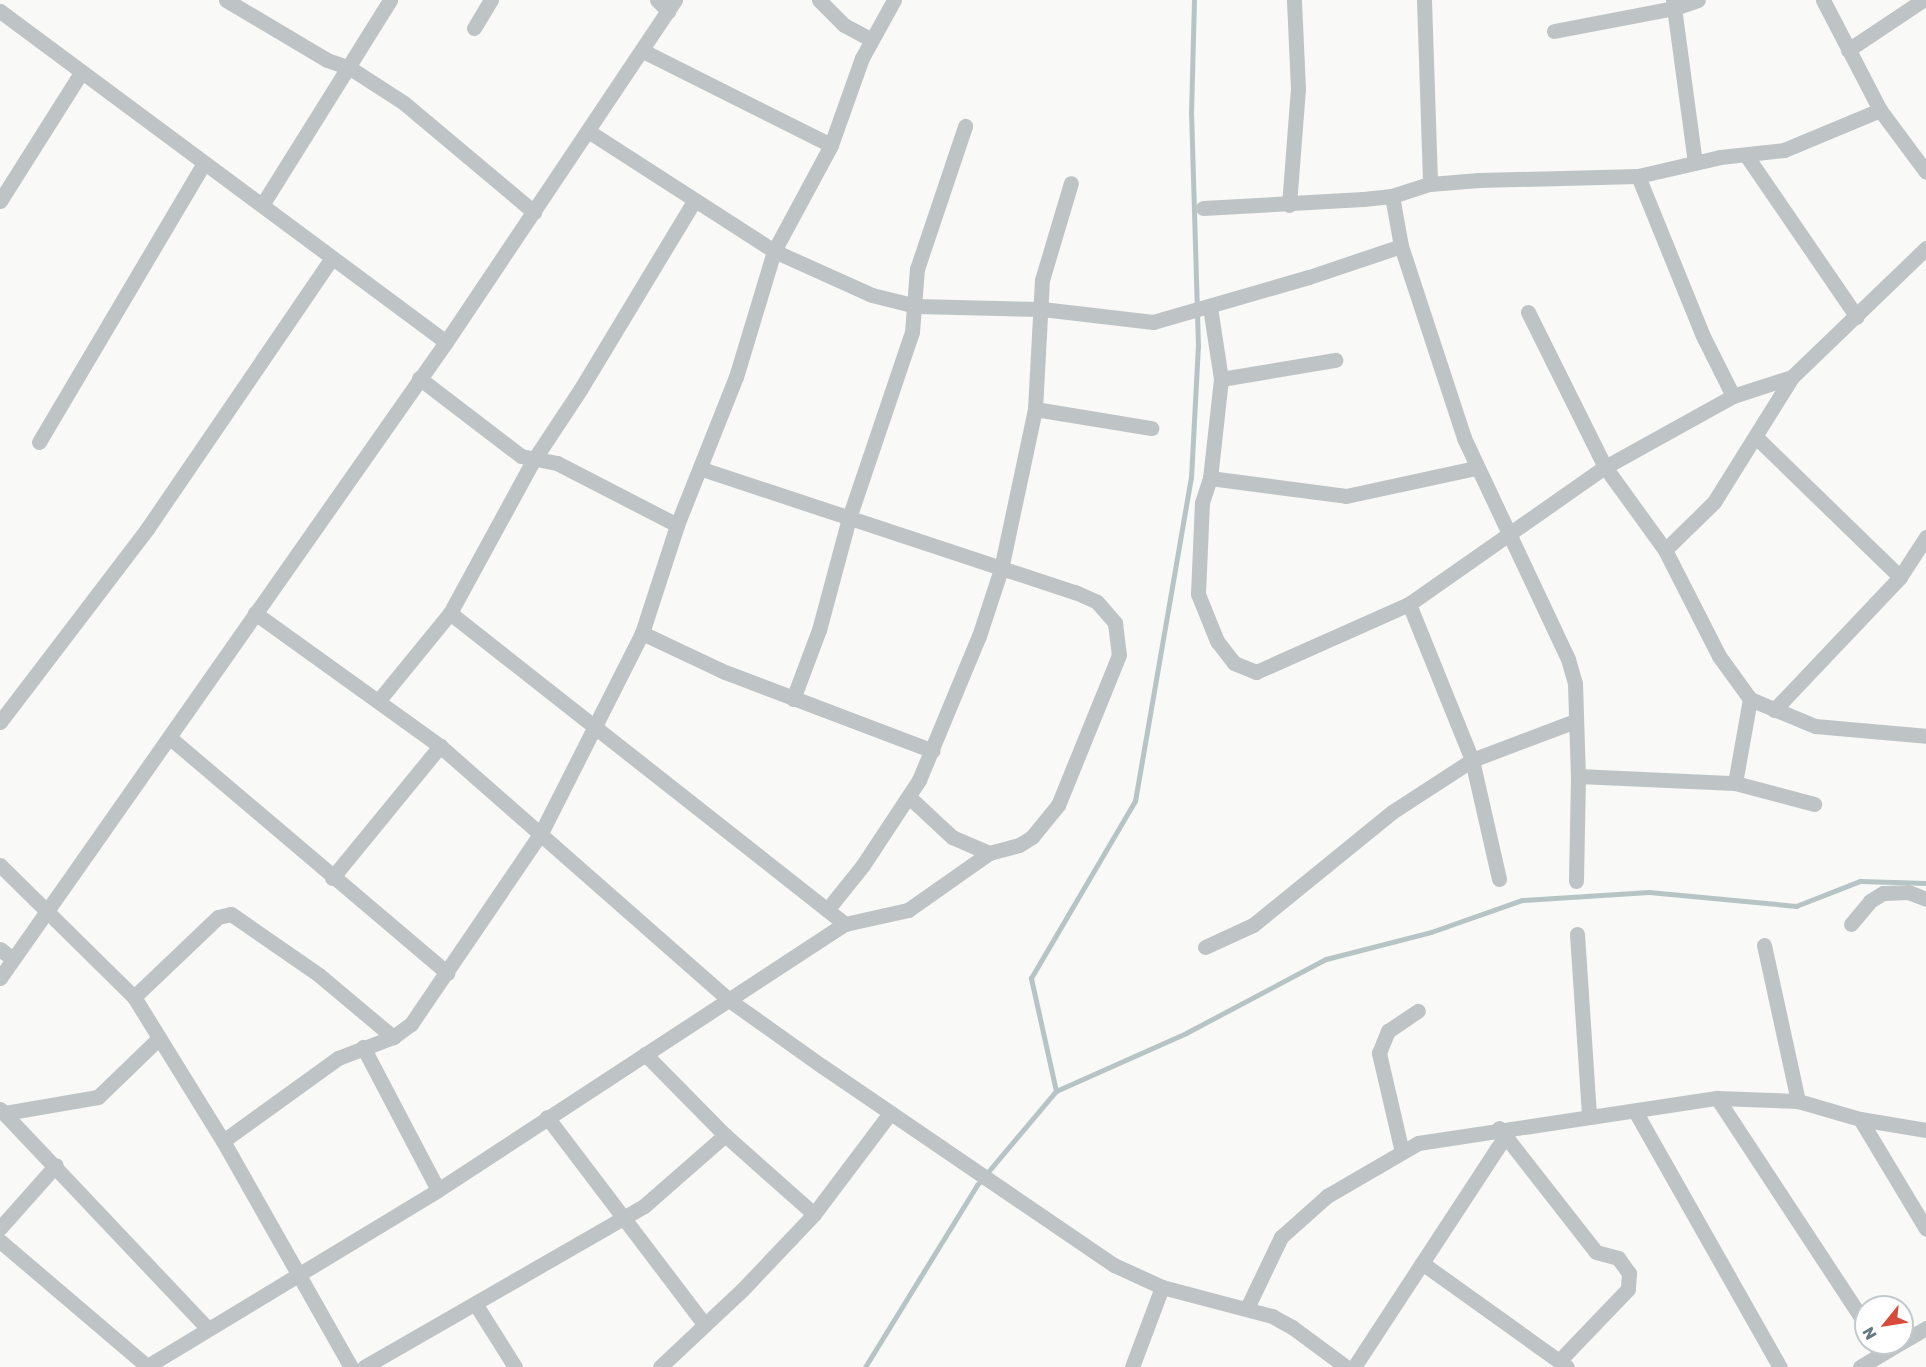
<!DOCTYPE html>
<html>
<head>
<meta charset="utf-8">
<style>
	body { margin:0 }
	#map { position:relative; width:1926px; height:1367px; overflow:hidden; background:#f9f9f7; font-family:Rubik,sans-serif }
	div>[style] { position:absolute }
	.stream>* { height:5px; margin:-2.5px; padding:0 2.5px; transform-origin:2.5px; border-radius:2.5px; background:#b6c4c6 }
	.minor>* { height:15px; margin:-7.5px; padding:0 7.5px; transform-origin:7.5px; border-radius:7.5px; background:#bec4c6 }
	span { translate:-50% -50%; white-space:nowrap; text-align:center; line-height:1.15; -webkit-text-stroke:6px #fff; paint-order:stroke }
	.north { position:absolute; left:1854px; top:1295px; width:60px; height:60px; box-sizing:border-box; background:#fff; border:2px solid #c2c9cc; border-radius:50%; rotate:240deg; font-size:16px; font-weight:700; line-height:24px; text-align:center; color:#667880 }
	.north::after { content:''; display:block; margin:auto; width:21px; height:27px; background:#d64b3a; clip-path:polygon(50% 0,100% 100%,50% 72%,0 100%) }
</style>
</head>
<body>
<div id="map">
	<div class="stream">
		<i style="left:1056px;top:1091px;width:142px;rotate:-24deg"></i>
		<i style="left:1186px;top:1033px;width:158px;rotate:-27.9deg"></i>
		<i style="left:1326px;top:959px;width:108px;rotate:-14.4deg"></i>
		<i style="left:1431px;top:932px;width:96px;rotate:-19.4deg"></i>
		<i style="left:1522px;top:900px;width:127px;rotate:-3.6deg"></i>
		<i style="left:1649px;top:892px;width:148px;rotate:5.4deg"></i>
		<i style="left:1796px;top:906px;width:69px;rotate:-21.3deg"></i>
		<i style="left:1860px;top:881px;width:66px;rotate:1.7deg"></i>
		<i style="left:865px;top:1367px;width:214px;rotate:-58.4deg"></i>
		<i style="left:977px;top:1185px;width:123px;rotate:-50deg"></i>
		<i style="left:1056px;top:1091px;width:116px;rotate:-102.5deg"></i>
		<i style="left:1031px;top:978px;width:205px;rotate:-59.6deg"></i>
		<i style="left:1135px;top:801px;width:328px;rotate:-80.2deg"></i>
		<i style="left:1191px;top:478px;width:132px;rotate:-87deg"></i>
		<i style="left:1198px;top:346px;width:232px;rotate:-91.7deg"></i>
		<i style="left:1191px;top:114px;width:114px;rotate:-88.5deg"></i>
	</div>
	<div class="minor">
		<i style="left:226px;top:0;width:117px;rotate:30.7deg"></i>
		<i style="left:327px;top:60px;width:24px;rotate:19deg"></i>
		<i style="left:350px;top:68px;width:64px;rotate:32.9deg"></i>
		<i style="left:404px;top:103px;width:170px;rotate:40deg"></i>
		<i style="left:657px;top:0;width:16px;rotate:45deg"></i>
		<i style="left:819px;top:0;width:35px;rotate:45deg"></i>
		<i style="left:844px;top:25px;width:30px;rotate:28deg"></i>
		<i style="left:1424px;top:0;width:184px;rotate:88.1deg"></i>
		<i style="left:1673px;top:0;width:163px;rotate:82.3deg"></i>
		<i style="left:1823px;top:0;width:124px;rotate:62.6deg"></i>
		<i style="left:1880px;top:110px;width:77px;rotate:53.4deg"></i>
		<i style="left:0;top:11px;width:555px;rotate:36.58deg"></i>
		<i style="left:474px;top:28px;width:33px;rotate:-59deg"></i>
		<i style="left:1554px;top:31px;width:123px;rotate:-10.8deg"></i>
		<i style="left:1675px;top:8px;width:24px;rotate:-19deg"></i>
		<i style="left:1848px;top:50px;width:90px;rotate:-33.7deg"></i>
		<i style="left:643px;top:51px;width:210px;rotate:26.6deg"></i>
		<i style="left:588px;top:131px;width:221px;rotate:32.8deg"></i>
		<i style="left:774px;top:251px;width:107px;rotate:24.2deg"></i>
		<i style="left:872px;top:295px;width:45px;rotate:14deg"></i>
		<i style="left:916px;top:306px;width:126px;rotate:1.4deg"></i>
		<i style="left:1042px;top:309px;width:112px;rotate:6.7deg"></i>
		<i style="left:1153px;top:322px;width:162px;rotate:-16.1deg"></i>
		<i style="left:1309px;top:277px;width:97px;rotate:-18.6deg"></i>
		<i style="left:1746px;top:155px;width:196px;rotate:55.6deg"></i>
		<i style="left:1638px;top:176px;width:170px;rotate:67.9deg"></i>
		<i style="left:1702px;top:334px;width:69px;rotate:63.4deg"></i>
		<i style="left:1392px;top:196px;width:51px;rotate:79.8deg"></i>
		<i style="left:1401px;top:246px;width:202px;rotate:71.8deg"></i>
		<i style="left:1464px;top:438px;width:244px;rotate:64.8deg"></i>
		<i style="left:1568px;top:659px;width:25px;rotate:74deg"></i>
		<i style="left:1575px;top:683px;width:93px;rotate:88.2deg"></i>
		<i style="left:1578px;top:776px;width:105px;rotate:91.1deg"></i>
		<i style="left:0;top:201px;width:151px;rotate:-57.7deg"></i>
		<i style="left:262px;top:205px;width:242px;rotate:-58deg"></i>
		<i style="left:1289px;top:205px;width:116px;rotate:-85.6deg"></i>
		<i style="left:1298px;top:89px;width:89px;rotate:-92.6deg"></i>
		<i style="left:1203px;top:208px;width:160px;rotate:-3.2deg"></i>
		<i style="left:1363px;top:199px;width:29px;rotate:-6deg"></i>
		<i style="left:1392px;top:196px;width:40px;rotate:-18deg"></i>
		<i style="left:1430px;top:184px;width:49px;rotate:-4.7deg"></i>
		<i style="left:1479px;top:180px;width:159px;rotate:-1.4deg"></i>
		<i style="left:1638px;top:176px;width:84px;rotate:-13deg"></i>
		<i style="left:1720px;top:157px;width:64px;rotate:-6.2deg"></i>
		<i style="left:1784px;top:150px;width:104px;rotate:-22.6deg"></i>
		<i style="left:1210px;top:307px;width:73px;rotate:81.3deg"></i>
		<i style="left:1221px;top:379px;width:100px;rotate:96.3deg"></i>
		<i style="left:1210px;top:478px;width:25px;rotate:108deg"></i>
		<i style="left:1202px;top:502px;width:92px;rotate:92.5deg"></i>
		<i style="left:1198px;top:594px;width:51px;rotate:68deg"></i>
		<i style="left:1217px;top:641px;width:28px;rotate:52deg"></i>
		<i style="left:1234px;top:663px;width:24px;rotate:22deg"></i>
		<i style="left:1256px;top:672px;width:167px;rotate:-24deg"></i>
		<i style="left:1409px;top:604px;width:239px;rotate:-35deg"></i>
		<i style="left:1605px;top:467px;width:146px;rotate:-29deg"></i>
		<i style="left:1733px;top:396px;width:62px;rotate:-17.9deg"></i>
		<i style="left:1792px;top:377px;width:186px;rotate:-43.9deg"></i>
		<i style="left:1528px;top:312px;width:173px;rotate:63.6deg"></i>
		<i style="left:1605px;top:467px;width:102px;rotate:54.1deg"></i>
		<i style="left:1665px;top:550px;width:119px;rotate:63deg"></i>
		<i style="left:1719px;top:656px;width:53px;rotate:54.2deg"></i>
		<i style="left:1750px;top:699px;width:70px;rotate:22.6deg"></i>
		<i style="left:1815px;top:726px;width:111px;rotate:5.1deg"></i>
		<i style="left:419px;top:378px;width:128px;rotate:37.4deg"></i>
		<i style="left:521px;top:456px;width:37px;rotate:11deg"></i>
		<i style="left:557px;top:463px;width:135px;rotate:27.3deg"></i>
		<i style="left:1221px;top:379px;width:116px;rotate:-9.5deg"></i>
		<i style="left:1035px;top:409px;width:118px;rotate:9.3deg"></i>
		<i style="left:1757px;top:438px;width:199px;rotate:44.2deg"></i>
		<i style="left:39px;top:442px;width:322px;rotate:-59.4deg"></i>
		<i style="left:702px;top:469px;width:393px;rotate:18.3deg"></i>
		<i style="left:1075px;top:592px;width:24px;rotate:24deg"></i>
		<i style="left:1097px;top:602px;width:28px;rotate:49deg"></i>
		<i style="left:1115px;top:623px;width:32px;rotate:83deg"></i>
		<i style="left:1119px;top:655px;width:162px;rotate:112.1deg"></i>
		<i style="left:1058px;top:805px;width:41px;rotate:129.1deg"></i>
		<i style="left:1032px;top:837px;width:15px;rotate:148deg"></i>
		<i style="left:1019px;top:845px;width:31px;rotate:165deg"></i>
		<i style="left:989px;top:853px;width:40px;rotate:-156.6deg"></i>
		<i style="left:952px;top:837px;width:59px;rotate:-137.1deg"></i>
		<i style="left:1210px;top:478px;width:137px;rotate:7.5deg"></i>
		<i style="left:1346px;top:496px;width:133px;rotate:-12.2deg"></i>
		<i style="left:1665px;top:550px;width:69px;rotate:-44.4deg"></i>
		<i style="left:1714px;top:502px;width:147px;rotate:-58deg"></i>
		<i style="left:1409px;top:604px;width:168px;rotate:68deg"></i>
		<i style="left:1472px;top:760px;width:122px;rotate:77.2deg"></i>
		<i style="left:255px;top:613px;width:228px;rotate:35.7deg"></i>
		<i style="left:440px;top:746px;width:385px;rotate:41.3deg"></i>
		<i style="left:729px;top:1000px;width:114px;rotate:35.4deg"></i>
		<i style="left:822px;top:1066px;width:353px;rotate:34.3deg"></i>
		<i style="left:1114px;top:1265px;width:53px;rotate:24.6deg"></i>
		<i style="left:1162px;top:1287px;width:114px;rotate:14.8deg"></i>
		<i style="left:1272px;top:1316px;width:23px;rotate:29deg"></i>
		<i style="left:1292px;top:1327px;width:67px;rotate:36.5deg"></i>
		<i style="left:450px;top:613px;width:503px;rotate:38.21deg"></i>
		<i style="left:642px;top:633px;width:92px;rotate:25.2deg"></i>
		<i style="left:725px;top:672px;width:222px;rotate:20.8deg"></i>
		<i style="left:793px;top:699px;width:74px;rotate:-69.4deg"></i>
		<i style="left:819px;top:630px;width:116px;rotate:-75deg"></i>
		<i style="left:849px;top:518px;width:196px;rotate:-71.3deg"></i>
		<i style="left:912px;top:332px;width:63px;rotate:-85.5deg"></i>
		<i style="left:917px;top:269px;width:151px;rotate:-71.4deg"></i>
		<i style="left:379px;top:700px;width:112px;rotate:-50.8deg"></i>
		<i style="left:450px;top:613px;width:173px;rotate:-61.4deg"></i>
		<i style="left:533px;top:461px;width:85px;rotate:-56.5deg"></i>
		<i style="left:580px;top:390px;width:221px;rotate:-58.9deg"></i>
		<i style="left:1774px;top:710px;width:183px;rotate:-46.5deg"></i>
		<i style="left:1900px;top:577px;width:48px;rotate:-57deg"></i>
		<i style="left:0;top:722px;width:243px;rotate:-52.7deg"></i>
		<i style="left:147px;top:529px;width:328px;rotate:-55.7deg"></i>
		<i style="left:169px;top:737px;width:365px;rotate:40.3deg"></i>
		<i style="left:1578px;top:776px;width:157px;rotate:2.6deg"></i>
		<i style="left:1735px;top:783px;width:82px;rotate:14.9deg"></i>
		<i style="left:1735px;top:783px;width:85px;rotate:-79.9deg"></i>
		<i style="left:0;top:865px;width:188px;rotate:44.6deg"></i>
		<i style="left:134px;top:997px;width:169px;rotate:58.3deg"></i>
		<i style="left:223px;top:1141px;width:260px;rotate:60.5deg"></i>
		<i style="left:332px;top:878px;width:171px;rotate:-50.7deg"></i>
		<i style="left:827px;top:910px;width:58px;rotate:-51.3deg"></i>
		<i style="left:863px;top:865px;width:102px;rotate:-56.6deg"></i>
		<i style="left:919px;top:780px;width:156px;rotate:-67.4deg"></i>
		<i style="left:979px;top:636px;width:71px;rotate:-71.8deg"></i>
		<i style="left:1001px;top:569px;width:164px;rotate:-78deg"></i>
		<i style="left:1035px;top:409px;width:129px;rotate:-86.9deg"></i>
		<i style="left:1042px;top:280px;width:101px;rotate:-73.4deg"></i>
		<i style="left:1851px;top:924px;width:30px;rotate:-50deg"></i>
		<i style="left:1870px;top:901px;width:15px;rotate:-32deg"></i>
		<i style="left:1883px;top:893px;width:25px;rotate:-2deg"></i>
		<i style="left:1908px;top:892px;width:19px;rotate:21deg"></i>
		<i style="left:1577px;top:934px;width:183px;rotate:86.2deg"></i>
		<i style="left:1764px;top:945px;width:160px;rotate:77.7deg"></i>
		<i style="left:1205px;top:947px;width:53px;rotate:-24.6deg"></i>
		<i style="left:1253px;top:925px;width:179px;rotate:-39.1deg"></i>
		<i style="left:1392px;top:812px;width:95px;rotate:-33deg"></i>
		<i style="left:1472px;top:760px;width:110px;rotate:-20.7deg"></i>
		<i style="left:0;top:949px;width:16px;rotate:38deg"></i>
		<i style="left:0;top:978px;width:777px;rotate:-54.96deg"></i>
		<i style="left:446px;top:342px;width:412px;rotate:-56.2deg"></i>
		<i style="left:134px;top:997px;width:116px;rotate:-43.6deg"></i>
		<i style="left:218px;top:917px;width:13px;rotate:-13deg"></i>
		<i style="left:231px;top:914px;width:107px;rotate:34.7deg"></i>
		<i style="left:319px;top:975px;width:97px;rotate:40deg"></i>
		<i style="left:363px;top:1047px;width:161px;rotate:62.3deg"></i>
		<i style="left:645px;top:1054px;width:114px;rotate:45.4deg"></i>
		<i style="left:725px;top:1135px;width:119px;rotate:41.6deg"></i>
		<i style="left:1717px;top:1098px;width:272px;rotate:56.7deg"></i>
		<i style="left:0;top:1109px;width:301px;rotate:46.6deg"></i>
		<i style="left:1635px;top:1111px;width:294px;rotate:60.5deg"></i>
		<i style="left:5px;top:1113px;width:94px;rotate:-9.8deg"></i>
		<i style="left:98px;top:1097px;width:85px;rotate:-44deg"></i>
		<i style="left:547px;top:1117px;width:261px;rotate:52.8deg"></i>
		<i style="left:1860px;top:1119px;width:128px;rotate:59deg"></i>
		<i style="left:1499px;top:1128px;width:157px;rotate:52deg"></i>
		<i style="left:1596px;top:1252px;width:23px;rotate:15deg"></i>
		<i style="left:1618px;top:1258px;width:19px;rotate:54deg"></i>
		<i style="left:1629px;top:1273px;width:16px;rotate:94deg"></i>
		<i style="left:1628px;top:1289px;width:98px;rotate:133.8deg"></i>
		<i style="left:223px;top:1141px;width:142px;rotate:-35.8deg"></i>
		<i style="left:338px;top:1058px;width:59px;rotate:-20.9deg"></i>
		<i style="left:393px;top:1037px;width:22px;rotate:-36deg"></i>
		<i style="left:411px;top:1024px;width:233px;rotate:-55.8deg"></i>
		<i style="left:542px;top:831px;width:222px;rotate:-63.2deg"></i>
		<i style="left:642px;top:633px;width:114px;rotate:-72deg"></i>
		<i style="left:677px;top:525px;width:159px;rotate:-68.3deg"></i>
		<i style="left:736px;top:377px;width:132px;rotate:-73.2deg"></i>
		<i style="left:774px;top:251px;width:120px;rotate:-61.7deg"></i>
		<i style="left:831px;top:145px;width:92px;rotate:-70.4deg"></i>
		<i style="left:862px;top:58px;width:66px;rotate:-61.1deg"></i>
		<i style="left:1402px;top:1152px;width:102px;rotate:-103.1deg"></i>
		<i style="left:1379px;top:1053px;width:24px;rotate:-68deg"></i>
		<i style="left:1388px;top:1031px;width:36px;rotate:-34deg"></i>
		<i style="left:0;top:1228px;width:84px;rotate:-48.4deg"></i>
		<i style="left:0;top:1241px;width:193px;rotate:40.4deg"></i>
		<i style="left:1422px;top:1263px;width:178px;rotate:35.6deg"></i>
		<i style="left:476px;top:1305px;width:73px;rotate:57.8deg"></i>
		<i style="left:1247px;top:1308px;width:79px;rotate:-64.4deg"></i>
		<i style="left:1281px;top:1237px;width:62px;rotate:-41.7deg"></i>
		<i style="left:1327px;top:1196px;width:105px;rotate:-30.2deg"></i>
		<i style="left:1418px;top:1143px;width:302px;rotate:-8.6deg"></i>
		<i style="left:1717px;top:1098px;width:81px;rotate:2.1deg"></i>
		<i style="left:1798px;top:1101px;width:65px;rotate:16.2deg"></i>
		<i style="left:1860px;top:1119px;width:67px;rotate:9.5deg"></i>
		<i style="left:1902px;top:1342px;width:28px;rotate:-30deg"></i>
		<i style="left:146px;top:1367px;width:341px;rotate:-31.2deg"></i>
		<i style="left:438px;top:1190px;width:486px;rotate:-33.2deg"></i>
		<i style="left:845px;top:924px;width:65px;rotate:-12.5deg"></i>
		<i style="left:908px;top:910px;width:99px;rotate:-35.1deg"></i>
		<i style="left:364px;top:1367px;width:323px;rotate:-29.9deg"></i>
		<i style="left:644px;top:1206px;width:108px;rotate:-41.2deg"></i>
		<i style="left:660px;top:1367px;width:112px;rotate:-43.2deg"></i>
		<i style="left:742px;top:1290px;width:105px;rotate:-46.5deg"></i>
		<i style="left:814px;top:1214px;width:126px;rotate:-53deg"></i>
		<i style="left:1132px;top:1367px;width:85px;rotate:-69.4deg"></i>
		<i style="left:1354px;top:1367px;width:276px;rotate:-56.8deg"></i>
		<i style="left:1860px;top:1367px;width:47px;rotate:-31deg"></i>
	</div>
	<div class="north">N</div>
</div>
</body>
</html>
